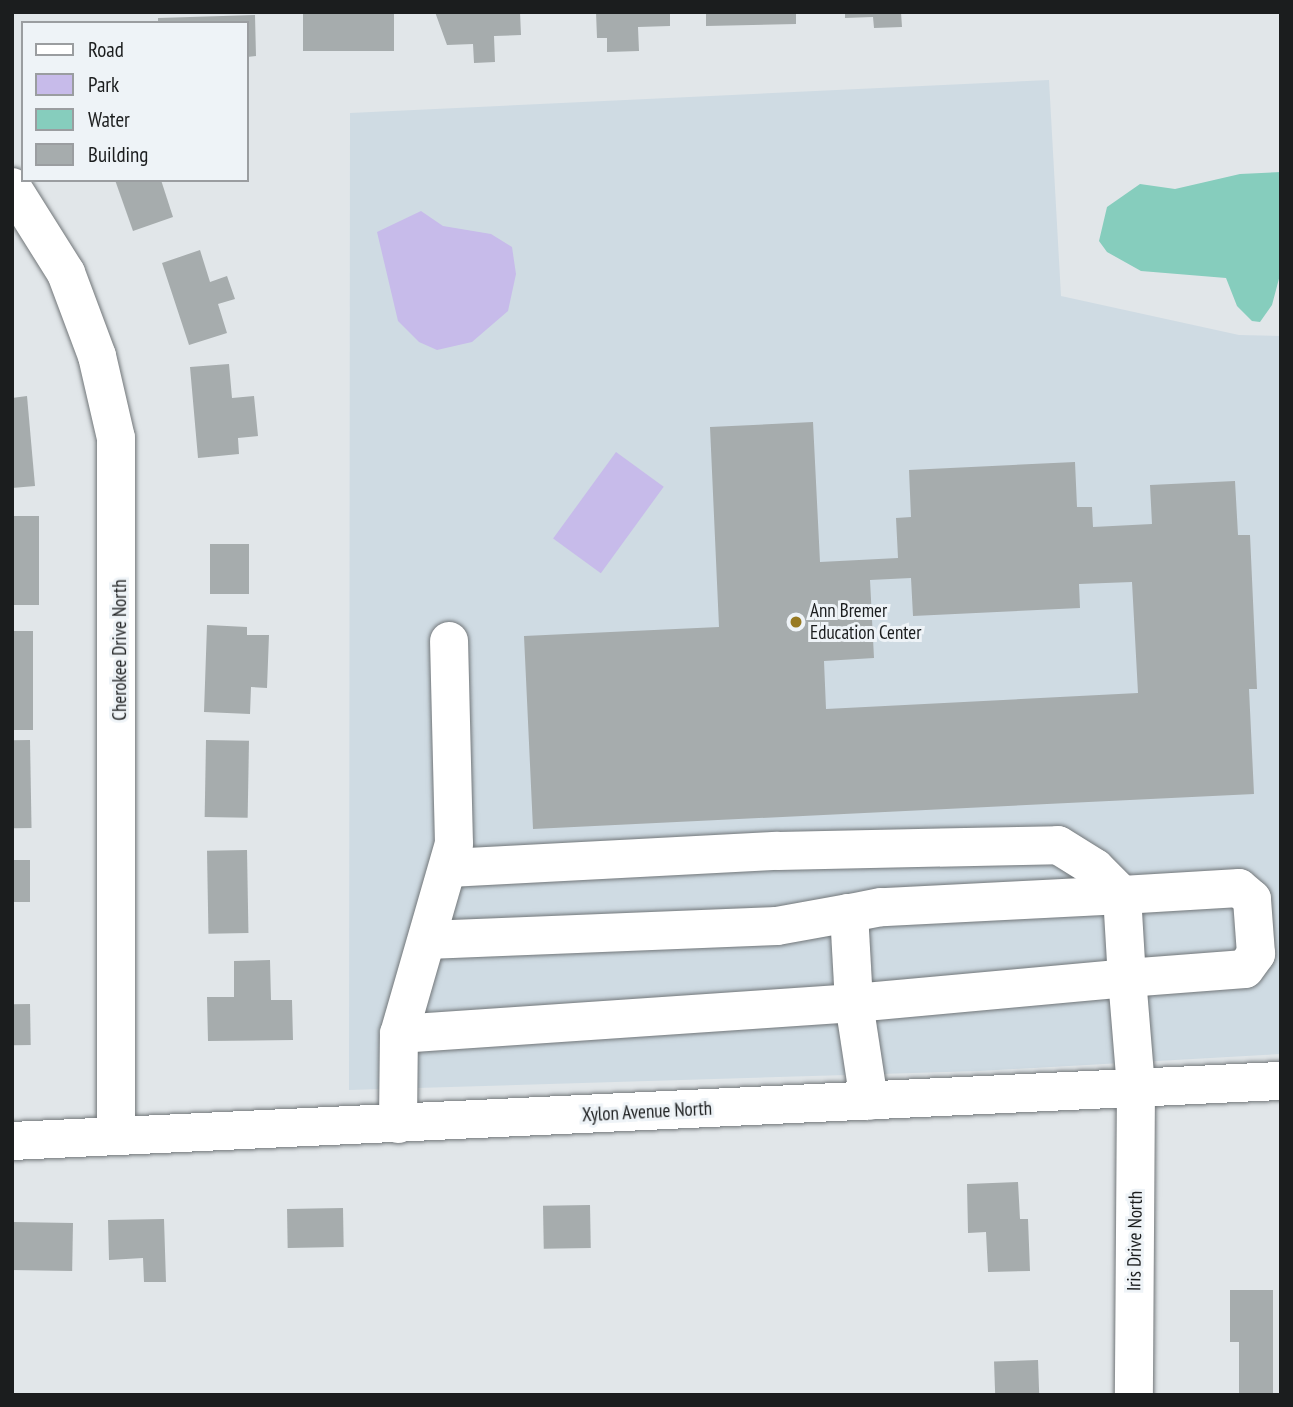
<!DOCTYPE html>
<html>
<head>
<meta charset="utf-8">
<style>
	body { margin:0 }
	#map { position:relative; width:1293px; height:1407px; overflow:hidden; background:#e1e6e9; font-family:"PT Sans Narrow",sans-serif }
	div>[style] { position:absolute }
	.built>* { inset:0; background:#cfdbe3 }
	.green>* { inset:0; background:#c7bbea; transform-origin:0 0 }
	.water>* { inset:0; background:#86cdbd }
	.building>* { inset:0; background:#a6acad; transform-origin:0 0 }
	.roads { filter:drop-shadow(0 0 2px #717679) drop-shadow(0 0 2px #717679) }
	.minor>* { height:38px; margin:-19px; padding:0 19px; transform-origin:19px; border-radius:19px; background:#fff }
	.dots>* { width:19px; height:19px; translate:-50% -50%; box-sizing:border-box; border:4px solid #eef3f7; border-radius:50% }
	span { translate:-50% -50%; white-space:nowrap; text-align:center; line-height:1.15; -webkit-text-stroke:6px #eef3f7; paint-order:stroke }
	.poi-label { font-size:19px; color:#1b1d1e }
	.left { translate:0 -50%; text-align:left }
	.street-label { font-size:19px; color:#1b1d1e }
	.frame { position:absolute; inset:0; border:14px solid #1b1d1e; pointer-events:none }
	.legend { position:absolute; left:21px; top:21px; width:228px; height:161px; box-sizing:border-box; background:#eef3f7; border:2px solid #9a9da0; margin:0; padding:9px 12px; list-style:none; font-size:21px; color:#1b1d1e }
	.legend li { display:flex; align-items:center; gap:14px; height:35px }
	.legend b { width:35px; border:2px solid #9a9da0 }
</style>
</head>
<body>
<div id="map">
	<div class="built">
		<i style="clip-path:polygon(1049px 80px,1061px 296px,1239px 335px,1281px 336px,1281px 1054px,980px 1071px,349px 1090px,350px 113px)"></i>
	</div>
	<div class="green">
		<i style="clip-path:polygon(421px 211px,443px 226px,491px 234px,512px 247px,516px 274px,508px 311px,472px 342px,437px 350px,419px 342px,398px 321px,377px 232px)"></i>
		<i style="left:616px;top:452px;width:59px;height:107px;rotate:36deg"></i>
	</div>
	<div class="water">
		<i style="clip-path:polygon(1281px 172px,1281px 271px,1272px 305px,1260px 322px,1252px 321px,1237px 306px,1226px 278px,1141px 271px,1107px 252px,1099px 241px,1107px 207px,1140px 184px,1175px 189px,1240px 174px)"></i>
	</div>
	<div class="building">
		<i style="left:303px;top:12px;width:91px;height:39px"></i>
		<i style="clip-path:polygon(435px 12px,520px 12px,521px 35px,494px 36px,495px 62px,474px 63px,473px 44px,447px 45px)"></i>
		<i style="clip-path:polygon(596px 12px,670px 12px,670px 26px,638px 27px,639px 51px,607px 52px,607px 38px,597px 38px)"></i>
		<i style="clip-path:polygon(706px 12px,796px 12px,796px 24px,706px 26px)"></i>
		<i style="clip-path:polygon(845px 12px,901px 12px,902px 27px,874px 28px,873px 17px,845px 18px)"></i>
		<i style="clip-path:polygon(255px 15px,256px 56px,247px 57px,247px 23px,158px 23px,158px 18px)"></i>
		<i style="clip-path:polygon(115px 180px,161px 180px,173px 217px,133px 231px)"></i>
		<i style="clip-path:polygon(200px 250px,210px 282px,227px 276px,235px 299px,218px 304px,227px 333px,189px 345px,162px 263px)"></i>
		<i style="clip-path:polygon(229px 364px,232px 398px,254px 396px,258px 436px,238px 438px,239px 454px,198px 458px,190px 367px)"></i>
		<i style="clip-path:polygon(27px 396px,35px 486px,12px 488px,12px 398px)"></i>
		<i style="clip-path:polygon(evenodd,813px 422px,820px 562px,898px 558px,896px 518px,911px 517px,909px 470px,1075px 462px,1077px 507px,1092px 507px,1093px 527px,1152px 524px,1150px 485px,1235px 481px,1238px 535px,1250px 535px,1257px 689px,1249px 689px,1254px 794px,533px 829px,524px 636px,719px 627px,710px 427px,813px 422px,911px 578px,913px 616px,1080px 608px,1079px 584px,1132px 582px,1138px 693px,826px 709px,824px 661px,874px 658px,870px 580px,911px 578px)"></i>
		<i style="left:12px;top:516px;width:27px;height:89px"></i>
		<i style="left:210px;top:544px;width:39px;height:50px"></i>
		<i style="clip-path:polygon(207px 625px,247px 627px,247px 635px,269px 635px,267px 688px,251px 687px,250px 714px,204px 712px)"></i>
		<i style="left:12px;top:631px;width:21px;height:99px"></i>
		<i style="left:30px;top:740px;width:88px;height:18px;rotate:89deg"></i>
		<i style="left:206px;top:740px;width:43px;height:77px;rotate:1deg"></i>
		<i style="left:247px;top:850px;width:83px;height:40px;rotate:89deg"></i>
		<i style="left:12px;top:860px;width:18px;height:42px"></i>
		<i style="clip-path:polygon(270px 960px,271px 1000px,292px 1000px,293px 1040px,208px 1041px,207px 997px,234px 997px,234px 961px)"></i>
		<i style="left:30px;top:1004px;width:41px;height:18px;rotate:89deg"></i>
		<i style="clip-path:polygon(1018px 1182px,1020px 1219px,1028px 1219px,1030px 1271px,988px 1272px,986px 1232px,968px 1233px,967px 1184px)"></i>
		<i style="left:590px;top:1205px;width:43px;height:47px;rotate:89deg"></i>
		<i style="left:343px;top:1208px;width:39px;height:56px;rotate:89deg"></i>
		<i style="clip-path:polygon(164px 1219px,166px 1282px,144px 1282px,143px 1258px,109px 1260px,108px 1220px)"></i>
		<i style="left:12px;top:1222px;width:61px;height:48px;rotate:1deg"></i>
		<i style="clip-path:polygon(1230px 1290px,1273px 1290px,1273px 1393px,1239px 1393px,1239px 1342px,1230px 1342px)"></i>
		<i style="left:1038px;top:1360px;width:35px;height:44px;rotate:88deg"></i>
	</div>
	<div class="roads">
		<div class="minor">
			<i style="left:12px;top:187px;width:102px;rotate:57.9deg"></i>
			<i style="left:66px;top:273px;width:89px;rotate:69.5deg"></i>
			<i style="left:97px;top:356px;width:84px;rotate:77deg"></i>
			<i style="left:116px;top:438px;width:698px;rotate:90deg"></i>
			<i style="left:449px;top:868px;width:329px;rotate:-3deg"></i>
			<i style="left:778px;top:851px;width:280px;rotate:-1.2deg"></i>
			<i style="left:1058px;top:845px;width:44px;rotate:31.9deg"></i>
			<i style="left:1095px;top:868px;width:38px;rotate:45deg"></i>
			<i style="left:1122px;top:895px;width:83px;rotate:86.6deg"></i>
			<i style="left:1127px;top:978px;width:118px;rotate:-4.4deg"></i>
			<i style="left:1245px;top:969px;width:19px;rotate:-54deg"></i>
			<i style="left:1256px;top:954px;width:55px;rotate:-94.2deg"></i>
			<i style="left:1252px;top:899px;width:17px;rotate:-140deg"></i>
			<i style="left:1239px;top:888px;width:117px;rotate:176.6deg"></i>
			<i style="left:1122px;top:895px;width:241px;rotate:177.1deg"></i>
			<i style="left:881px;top:907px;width:33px;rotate:169deg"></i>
			<i style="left:849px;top:913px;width:90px;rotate:86.8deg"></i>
			<i style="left:854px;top:1003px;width:274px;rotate:-5.2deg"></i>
			<i style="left:1127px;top:978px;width:110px;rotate:85.3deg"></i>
			<i style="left:1136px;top:1088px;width:307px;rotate:90.4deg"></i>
			<i style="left:427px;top:940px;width:350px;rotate:-2.3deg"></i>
			<i style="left:777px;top:926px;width:73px;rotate:-10.2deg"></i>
			<i style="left:399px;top:1034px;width:198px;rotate:-73.9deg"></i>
			<i style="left:454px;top:844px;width:203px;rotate:-91.4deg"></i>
			<i style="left:398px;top:1124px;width:90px;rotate:-89.4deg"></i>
			<i style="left:399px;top:1034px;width:456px;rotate:-3.9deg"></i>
			<i style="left:854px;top:1003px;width:99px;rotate:81.3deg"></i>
			<i style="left:12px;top:1141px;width:1270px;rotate:-2.71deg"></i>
		</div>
	</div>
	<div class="dots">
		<i style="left:796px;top:622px;background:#977a22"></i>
	</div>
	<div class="poi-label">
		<span class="left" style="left:810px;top:622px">Ann Bremer<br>Education Center</span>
	</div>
	<div class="street-label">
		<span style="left:120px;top:650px;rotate:-90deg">Cherokee Drive North</span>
		<span style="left:647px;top:1112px;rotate:-3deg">Xylon Avenue North</span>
		<span style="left:1135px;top:1241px;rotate:-89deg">Iris Drive North</span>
	</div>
	<div class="frame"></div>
	<ul class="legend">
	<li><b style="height:9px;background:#fff"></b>Road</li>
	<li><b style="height:19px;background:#c7bbea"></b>Park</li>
	<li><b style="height:19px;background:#86cdbd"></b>Water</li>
	<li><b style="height:19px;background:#a6acad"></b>Building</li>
	</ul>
</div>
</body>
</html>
